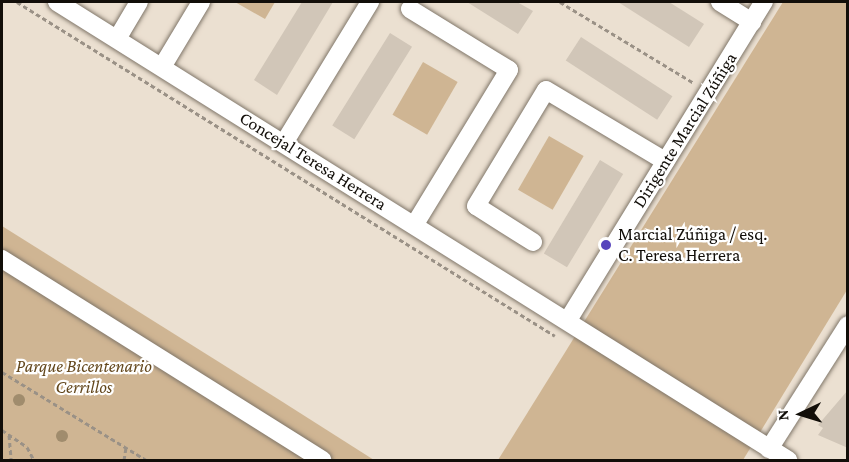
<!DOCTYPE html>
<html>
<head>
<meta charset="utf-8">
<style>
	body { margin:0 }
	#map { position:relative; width:849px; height:462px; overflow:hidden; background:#ebe0d1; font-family:"Crimson Pro",serif }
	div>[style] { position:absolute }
	.green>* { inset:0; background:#cfb593; transform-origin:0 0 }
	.building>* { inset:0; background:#d1c6b8; transform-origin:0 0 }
	.path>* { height:3px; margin-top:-1.5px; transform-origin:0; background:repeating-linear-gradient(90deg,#9a9186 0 4.5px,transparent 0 7.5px) }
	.roads { filter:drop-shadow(0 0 2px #807669) drop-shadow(0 0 2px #807669) }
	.minor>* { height:18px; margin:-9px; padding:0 9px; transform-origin:9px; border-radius:9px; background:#fff }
	.trees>* { width:12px; height:12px; margin:-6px; border-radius:50%; background:#a08c6d }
	.dots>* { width:16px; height:16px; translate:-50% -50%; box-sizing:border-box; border:3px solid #fff; border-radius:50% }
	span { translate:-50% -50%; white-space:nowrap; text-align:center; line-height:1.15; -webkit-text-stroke:4.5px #fff; paint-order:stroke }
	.street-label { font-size:18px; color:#120e09 }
	.poi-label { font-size:18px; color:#120e09 }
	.left { translate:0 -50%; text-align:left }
	.park-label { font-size:18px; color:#63471c; font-style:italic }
	.frame { position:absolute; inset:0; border:3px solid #120e09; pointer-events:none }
	.north { position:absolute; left:771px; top:384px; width:60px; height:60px; -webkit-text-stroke:4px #fff; paint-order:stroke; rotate:266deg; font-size:16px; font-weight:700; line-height:24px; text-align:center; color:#120e09 }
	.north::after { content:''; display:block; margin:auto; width:21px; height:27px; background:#120e09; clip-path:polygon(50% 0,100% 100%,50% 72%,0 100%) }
</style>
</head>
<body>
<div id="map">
	<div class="green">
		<i style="clip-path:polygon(235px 2px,275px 2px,265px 19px)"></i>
		<i style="clip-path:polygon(783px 2px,847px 2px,847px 290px,743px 460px,498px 460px)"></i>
		<i style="left:423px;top:62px;width:40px;height:61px;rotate:30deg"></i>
		<i style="left:549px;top:136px;width:40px;height:62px;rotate:30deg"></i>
		<i style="clip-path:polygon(2px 226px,278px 399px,374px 460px,2px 460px)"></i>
	</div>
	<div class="building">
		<i style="clip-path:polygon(302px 2px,333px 2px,277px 95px,254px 80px)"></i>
		<i style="clip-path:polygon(467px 2px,517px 2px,533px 11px,518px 34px)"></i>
		<i style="clip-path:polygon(618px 2px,669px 2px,704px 24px,689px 47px)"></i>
		<i style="left:390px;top:33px;width:26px;height:109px;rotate:32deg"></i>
		<i style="left:581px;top:37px;width:109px;height:28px;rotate:33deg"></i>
		<i style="left:600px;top:160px;width:27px;height:109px;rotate:31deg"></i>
		<i style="clip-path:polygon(848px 390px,848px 448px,818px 435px,823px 428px,818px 425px)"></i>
	</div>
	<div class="path">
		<i style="left:17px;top:2px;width:633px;rotate:31.83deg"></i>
		<i style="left:560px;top:2px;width:157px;rotate:31.2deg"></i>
		<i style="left:2px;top:372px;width:169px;rotate:31.4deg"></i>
		<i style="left:2px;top:430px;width:30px;rotate:34deg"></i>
		<i style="left:27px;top:447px;width:15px;rotate:62deg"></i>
		<i style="left:9px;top:435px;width:25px;rotate:85deg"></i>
		<i style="left:124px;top:460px;width:13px;rotate:-81deg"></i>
	</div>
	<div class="roads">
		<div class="minor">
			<i style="left:57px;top:2px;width:863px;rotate:32.07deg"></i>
			<i style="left:720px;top:2px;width:38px;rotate:32deg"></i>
			<i style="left:410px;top:9px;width:116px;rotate:31.6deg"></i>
			<i style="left:509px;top:70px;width:180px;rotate:121.4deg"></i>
			<i style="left:117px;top:39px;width:43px;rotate:-59.3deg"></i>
			<i style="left:162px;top:67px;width:76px;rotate:-59deg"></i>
			<i style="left:284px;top:143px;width:165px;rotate:-58.6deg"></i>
			<i style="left:533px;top:242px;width:67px;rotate:-147.7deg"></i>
			<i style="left:476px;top:206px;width:135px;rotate:-58.9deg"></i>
			<i style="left:546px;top:90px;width:139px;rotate:30.8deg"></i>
			<i style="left:2px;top:259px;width:378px;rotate:32.1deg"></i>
			<i style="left:568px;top:320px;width:374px;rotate:-58.4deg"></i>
			<i style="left:769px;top:449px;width:147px;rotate:-57.5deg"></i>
		</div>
	</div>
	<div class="trees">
		<i style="left:19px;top:400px"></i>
		<i style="left:62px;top:436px"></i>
	</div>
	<div class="dots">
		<i style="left:606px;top:245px;background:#5744bc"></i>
	</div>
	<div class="street-label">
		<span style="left:685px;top:130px;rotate:-58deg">Dirigente Marcial Zúñiga</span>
		<span style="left:313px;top:161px;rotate:32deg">Concejal Teresa Herrera</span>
	</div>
	<div class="poi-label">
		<span class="left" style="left:618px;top:245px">Marcial Zúñiga / esq.<br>C. Teresa Herrera</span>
	</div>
	<div class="park-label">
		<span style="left:84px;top:377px">Parque Bicentenario<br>Cerrillos</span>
	</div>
	<div class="frame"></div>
	<div class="north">N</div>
</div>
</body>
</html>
